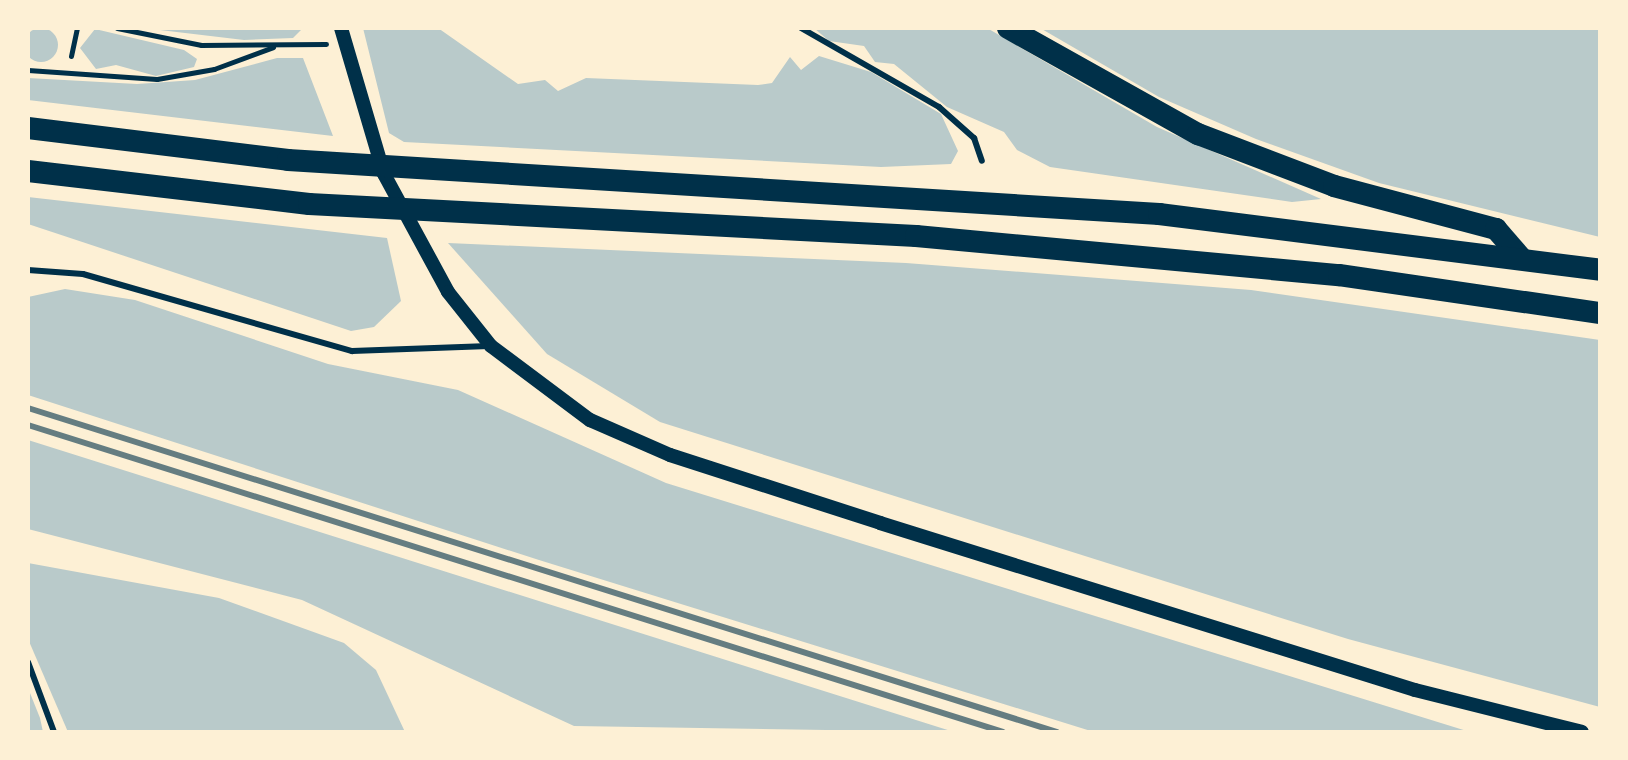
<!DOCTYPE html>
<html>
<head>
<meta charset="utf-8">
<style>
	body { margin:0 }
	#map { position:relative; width:1628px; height:760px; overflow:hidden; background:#fdf0d5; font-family:"Crimson Pro",serif }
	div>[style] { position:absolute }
	.green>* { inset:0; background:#b9caca }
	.round { border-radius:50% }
	.path>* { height:5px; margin:-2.5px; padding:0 2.5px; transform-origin:2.5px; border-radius:2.5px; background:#003049 }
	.service>* { height:6px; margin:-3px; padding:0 3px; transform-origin:3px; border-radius:3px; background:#003049 }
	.tertiary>* { height:14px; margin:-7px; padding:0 7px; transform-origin:7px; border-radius:7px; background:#003049 }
	.trunk>* { height:22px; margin:-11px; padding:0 11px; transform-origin:11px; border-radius:11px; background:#003049 }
	.rail>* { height:6px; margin:-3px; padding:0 3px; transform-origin:3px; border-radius:3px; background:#657d81 }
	span { translate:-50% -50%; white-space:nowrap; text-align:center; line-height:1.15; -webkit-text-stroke:8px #fdf0d5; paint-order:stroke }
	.frame { position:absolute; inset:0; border:30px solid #fdf0d5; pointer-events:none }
</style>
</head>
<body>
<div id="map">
	<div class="green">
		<i class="round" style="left:24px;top:28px;width:34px;height:34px"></i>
		<i style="clip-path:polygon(143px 28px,303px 28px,293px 38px,244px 40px)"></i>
		<i style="clip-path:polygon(363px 28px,438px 28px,518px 84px,545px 80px,558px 91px,586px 78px,758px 85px,772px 83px,790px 57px,801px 70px,819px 56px,871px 72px,941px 114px,958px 151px,951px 164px,881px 167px,404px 142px,389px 133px)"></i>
		<i style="clip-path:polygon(814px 28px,987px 28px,1157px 127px,1321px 199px,1292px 202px,1050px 167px,1017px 150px,1004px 132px,947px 107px,894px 64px,875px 62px,864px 46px,829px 41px)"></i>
		<i style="clip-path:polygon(1040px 28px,1600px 28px,1600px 237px,1379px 183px,1256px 139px,1159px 97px)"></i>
		<i style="clip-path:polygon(95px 29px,184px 50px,197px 59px,194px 67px,156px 76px,116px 65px,96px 69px,80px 48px)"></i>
		<i style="clip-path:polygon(277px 58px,303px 58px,333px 136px,28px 100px,28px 78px,137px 84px,195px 80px)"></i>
		<i style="clip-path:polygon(28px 197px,387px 238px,401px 301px,374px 327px,351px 331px,28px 224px)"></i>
		<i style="clip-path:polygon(448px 243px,906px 263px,1251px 290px,1600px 340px,1600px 707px,1348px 639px,660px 422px,547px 354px)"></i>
		<i style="clip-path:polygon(65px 289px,135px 300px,328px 364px,458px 390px,666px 483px,1470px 732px,1094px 732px,539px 560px,28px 395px,28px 297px)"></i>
		<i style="clip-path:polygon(28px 440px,954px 732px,574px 726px,302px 600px,28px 529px)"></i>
		<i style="clip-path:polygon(28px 563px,219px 598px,344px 643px,376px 670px,405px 732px,68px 732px,28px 639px)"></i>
		<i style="clip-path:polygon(28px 688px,40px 718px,43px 732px,28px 732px)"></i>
	</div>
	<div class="path">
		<i style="left:117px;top:28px;width:86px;rotate:11.4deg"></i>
		<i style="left:201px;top:45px;width:125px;rotate:-0.5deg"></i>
		<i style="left:71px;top:56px;width:29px;rotate:-78deg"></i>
		<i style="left:28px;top:70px;width:129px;rotate:4deg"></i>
		<i style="left:157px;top:79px;width:58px;rotate:-10deg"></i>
		<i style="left:214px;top:69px;width:63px;rotate:-20.4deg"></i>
	</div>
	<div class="service">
		<i style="left:801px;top:28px;width:159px;rotate:29.8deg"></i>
		<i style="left:939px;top:107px;width:47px;rotate:41.5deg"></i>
		<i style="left:974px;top:138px;width:24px;rotate:71deg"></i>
		<i style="left:28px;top:270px;width:55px;rotate:4.2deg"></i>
		<i style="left:83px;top:274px;width:280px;rotate:16deg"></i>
		<i style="left:352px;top:351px;width:137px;rotate:-2.1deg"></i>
		<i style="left:28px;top:662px;width:75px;rotate:69.6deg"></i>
	</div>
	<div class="tertiary">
		<i style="left:341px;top:28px;width:152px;rotate:73.6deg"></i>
		<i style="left:384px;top:174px;width:134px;rotate:61.5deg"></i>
		<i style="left:448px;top:292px;width:69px;rotate:51.5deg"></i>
		<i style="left:491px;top:346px;width:124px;rotate:36.8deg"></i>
		<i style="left:590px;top:420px;width:87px;rotate:23.6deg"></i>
		<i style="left:670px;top:455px;width:221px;rotate:17.9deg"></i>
		<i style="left:880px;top:523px;width:560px;rotate:17.34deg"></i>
		<i style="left:1415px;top:690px;width:172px;rotate:14.1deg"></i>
	</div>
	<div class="trunk">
		<i style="left:1008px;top:28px;width:218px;rotate:29.2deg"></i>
		<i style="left:1198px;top:134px;width:146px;rotate:20.9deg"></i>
		<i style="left:1334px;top:186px;width:168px;rotate:14.9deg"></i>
		<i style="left:1496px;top:229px;width:38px;rotate:49deg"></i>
		<i style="left:28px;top:128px;width:262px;rotate:7deg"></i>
		<i style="left:288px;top:160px;width:873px;rotate:3.55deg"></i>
		<i style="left:1159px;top:214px;width:445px;rotate:7.2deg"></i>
		<i style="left:28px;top:171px;width:283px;rotate:6.7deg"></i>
		<i style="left:309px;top:204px;width:608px;rotate:3.02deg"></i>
		<i style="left:916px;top:236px;width:425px;rotate:5.3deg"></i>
		<i style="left:1339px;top:275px;width:264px;rotate:8.3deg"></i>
	</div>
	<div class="rail">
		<i style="left:28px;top:408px;width:1079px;rotate:17.48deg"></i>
		<i style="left:28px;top:425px;width:1022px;rotate:17.48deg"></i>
	</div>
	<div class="frame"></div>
</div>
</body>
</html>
